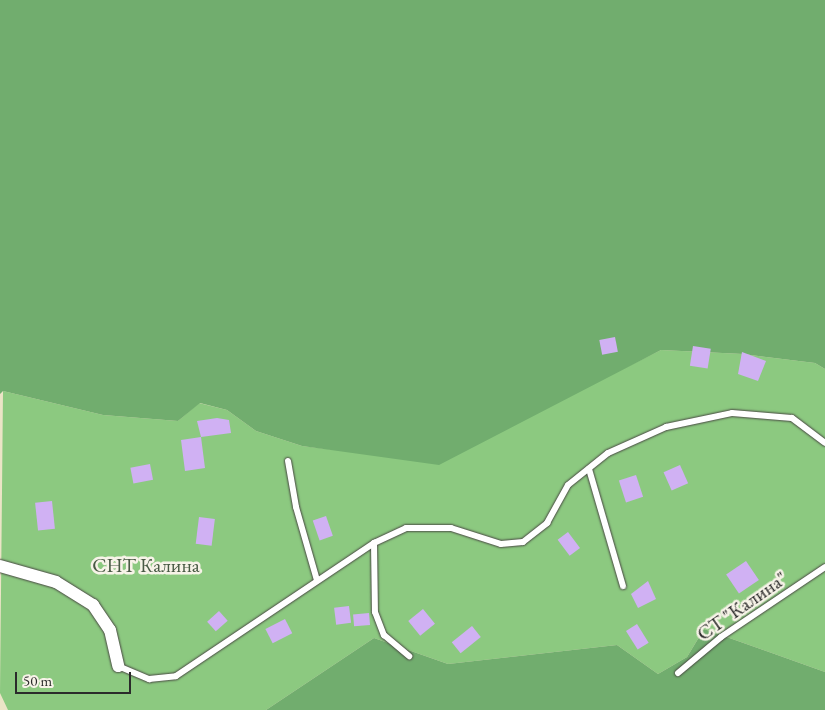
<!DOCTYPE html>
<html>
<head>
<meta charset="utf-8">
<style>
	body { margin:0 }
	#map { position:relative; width:825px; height:710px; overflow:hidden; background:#ebe4c6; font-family:"EB Garamond",serif }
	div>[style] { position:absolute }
	.green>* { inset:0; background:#8cc980 }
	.forest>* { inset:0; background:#71ad6e }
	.building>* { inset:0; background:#d0b1f3; transform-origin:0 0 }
	.roads { filter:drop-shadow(0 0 1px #484742) drop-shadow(0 0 1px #484742) }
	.lane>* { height:6px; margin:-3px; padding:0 3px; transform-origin:3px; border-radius:3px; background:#fff }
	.street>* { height:12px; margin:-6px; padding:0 6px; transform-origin:6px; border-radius:6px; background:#fff }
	span { translate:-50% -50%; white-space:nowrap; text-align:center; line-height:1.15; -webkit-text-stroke:5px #f7f3e8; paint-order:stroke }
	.park-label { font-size:20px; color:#485a44 }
	.street-label { font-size:20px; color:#2b2b2b }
	.scale { position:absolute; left:15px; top:672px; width:116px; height:22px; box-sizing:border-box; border:2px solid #2b2b2b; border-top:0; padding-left:6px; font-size:15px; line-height:18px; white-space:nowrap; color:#2b2b2b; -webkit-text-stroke:4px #f7f3e8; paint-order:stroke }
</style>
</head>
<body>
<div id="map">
	<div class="green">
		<i style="clip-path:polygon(661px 350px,743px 354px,815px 363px,825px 369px,825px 672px,704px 629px,687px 657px,658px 674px,617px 645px,448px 664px,374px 638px,266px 710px,8px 710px,0 693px,3px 391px,103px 415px,178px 421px,199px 403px,227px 410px,256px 431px,302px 446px,362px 453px,578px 391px)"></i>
	</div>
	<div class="forest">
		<i style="clip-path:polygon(0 0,825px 0,825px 369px,815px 363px,743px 354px,661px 350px,439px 465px,302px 446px,256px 431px,227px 410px,200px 403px,178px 421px,103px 415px,3px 391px,0 394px)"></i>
		<i style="clip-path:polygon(704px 629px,825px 672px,825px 710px,266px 710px,374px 638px,448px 664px,617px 645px,658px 674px,687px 657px)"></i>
	</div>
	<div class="building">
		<i style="left:615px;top:337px;width:15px;height:16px;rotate:79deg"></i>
		<i style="left:693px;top:346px;width:18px;height:20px;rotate:9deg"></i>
		<i style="clip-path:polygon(742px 352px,766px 361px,758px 381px,738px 374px)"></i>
		<i style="clip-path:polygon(217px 418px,229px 420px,231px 433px,201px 437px,205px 468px,185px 471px,181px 440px,201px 437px,197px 421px)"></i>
		<i style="left:150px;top:464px;width:16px;height:20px;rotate:79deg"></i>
		<i style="left:680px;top:465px;width:20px;height:18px;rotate:66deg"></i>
		<i style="left:636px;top:475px;width:23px;height:18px;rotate:72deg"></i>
		<i style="left:52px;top:501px;width:28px;height:17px;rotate:84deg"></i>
		<i style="left:326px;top:516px;width:21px;height:14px;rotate:71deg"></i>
		<i style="left:199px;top:517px;width:16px;height:27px;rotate:7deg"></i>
		<i style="left:568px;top:532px;width:20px;height:13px;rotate:53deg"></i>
		<i style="left:746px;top:561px;width:23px;height:24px;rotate:56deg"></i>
		<i style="clip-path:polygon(648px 581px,656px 599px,638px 608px,631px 594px)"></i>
		<i style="left:349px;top:606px;width:17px;height:15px;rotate:83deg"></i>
		<i style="left:423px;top:609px;width:19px;height:19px;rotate:51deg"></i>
		<i style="left:219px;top:611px;width:13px;height:16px;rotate:48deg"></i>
		<i style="left:369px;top:613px;width:12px;height:16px;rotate:85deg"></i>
		<i style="left:285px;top:619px;width:16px;height:22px;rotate:63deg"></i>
		<i style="left:637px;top:624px;width:22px;height:13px;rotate:58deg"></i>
		<i style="left:472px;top:626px;width:14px;height:26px;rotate:51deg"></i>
	</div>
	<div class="roads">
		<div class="lane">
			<i style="left:288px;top:461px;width:47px;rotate:80.1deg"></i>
			<i style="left:296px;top:507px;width:76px;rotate:74deg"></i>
			<i style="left:589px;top:469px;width:122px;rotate:73.8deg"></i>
			<i style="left:374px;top:543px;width:69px;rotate:89.2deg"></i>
			<i style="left:375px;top:612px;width:25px;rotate:69deg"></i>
			<i style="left:384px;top:635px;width:33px;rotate:40deg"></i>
			<i style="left:118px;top:666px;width:34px;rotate:23deg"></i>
			<i style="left:149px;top:679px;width:27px;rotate:-6deg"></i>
			<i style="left:176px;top:676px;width:239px;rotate:-33.9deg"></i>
			<i style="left:374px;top:543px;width:35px;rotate:-25deg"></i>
			<i style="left:406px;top:528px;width:45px"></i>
			<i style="left:451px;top:528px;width:52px;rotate:17.7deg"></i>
			<i style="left:501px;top:544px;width:22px;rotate:-5deg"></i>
			<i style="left:523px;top:542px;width:31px;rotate:-38deg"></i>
			<i style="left:547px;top:523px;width:43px;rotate:-61.1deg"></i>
			<i style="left:568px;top:485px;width:51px;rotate:-38.7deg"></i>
			<i style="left:608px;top:453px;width:64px;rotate:-24.1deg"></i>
			<i style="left:666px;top:427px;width:67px;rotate:-12deg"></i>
			<i style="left:732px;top:413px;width:60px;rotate:4.8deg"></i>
			<i style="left:792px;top:418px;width:41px;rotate:37.1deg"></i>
			<i style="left:678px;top:673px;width:56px;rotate:-39.9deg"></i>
			<i style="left:721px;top:637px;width:125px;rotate:-33.9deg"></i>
		</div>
		<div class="street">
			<i style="left:0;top:566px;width:58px;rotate:15.9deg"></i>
			<i style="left:56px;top:582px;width:44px;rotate:31.9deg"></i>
			<i style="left:93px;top:605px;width:30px;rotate:56deg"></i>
			<i style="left:110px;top:630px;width:37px;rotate:77deg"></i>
		</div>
	</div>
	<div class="park-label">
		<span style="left:146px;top:565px">СНТ Калина</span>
	</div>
	<div class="street-label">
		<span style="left:742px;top:606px;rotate:-35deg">СТ "Калина"</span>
	</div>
	<div class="scale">50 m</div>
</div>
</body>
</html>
